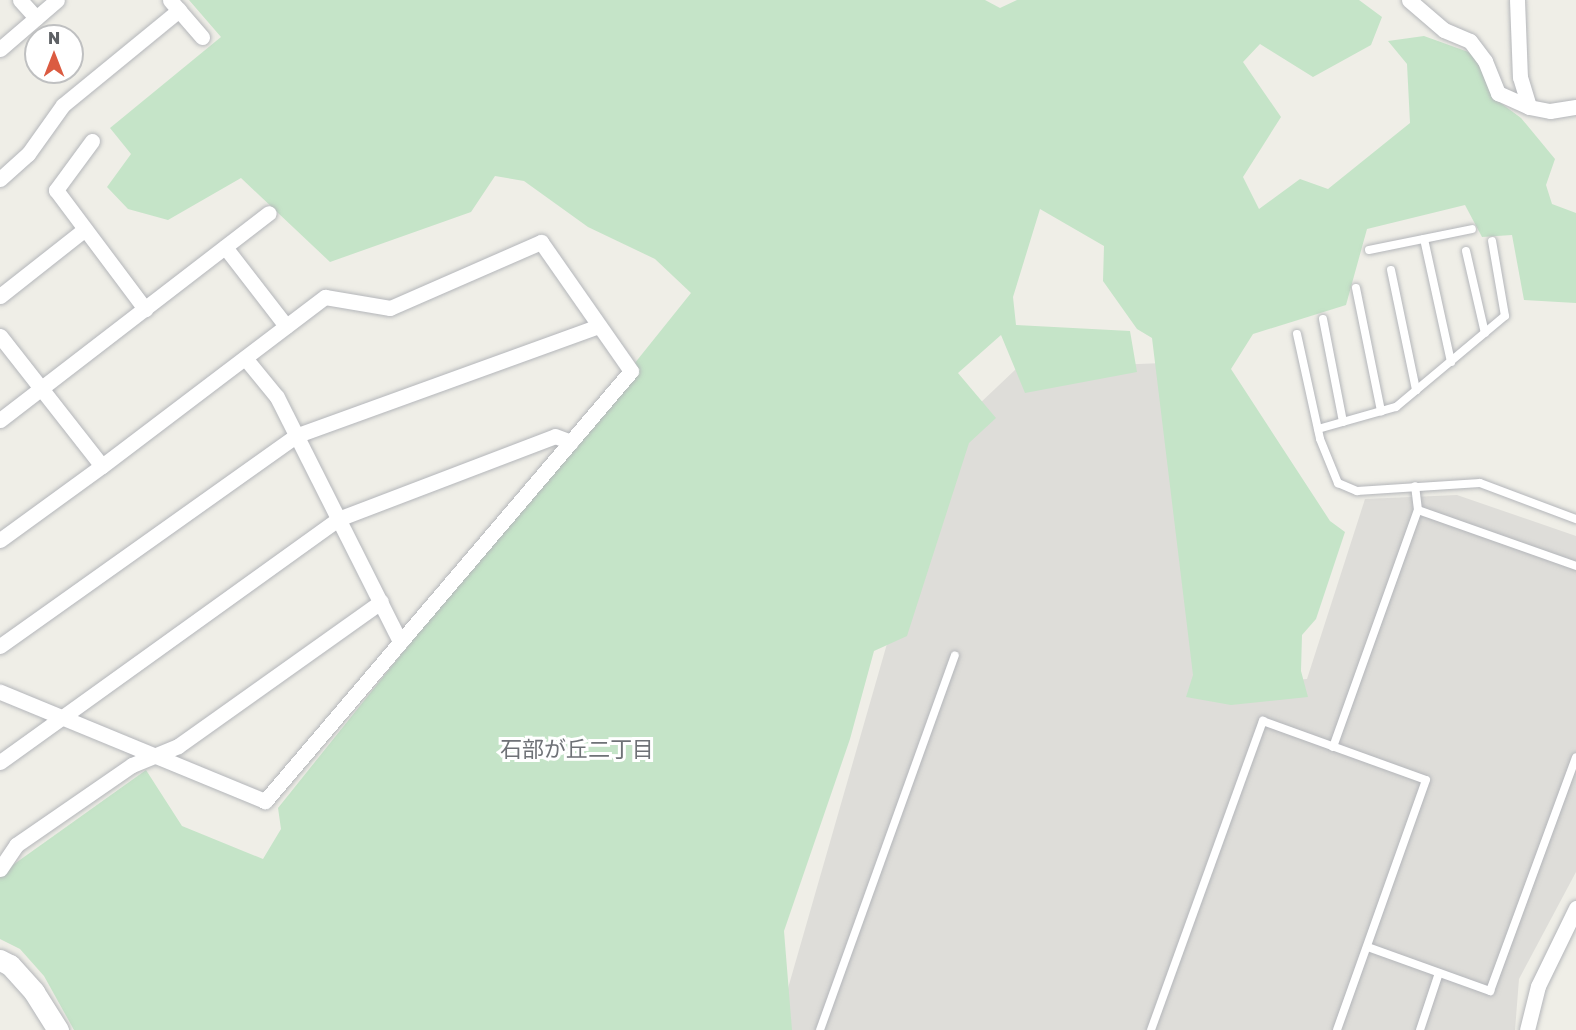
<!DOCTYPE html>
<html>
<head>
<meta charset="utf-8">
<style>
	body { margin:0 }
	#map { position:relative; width:1576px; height:1030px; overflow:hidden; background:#efeee7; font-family:"Golos Text","Noto Sans JP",sans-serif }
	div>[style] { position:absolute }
	.industrial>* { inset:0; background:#deddd9 }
	.green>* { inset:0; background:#c5e4c8 }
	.roads { filter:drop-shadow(0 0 2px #b4b6ba) drop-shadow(0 0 2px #b4b6ba) }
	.lane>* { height:8px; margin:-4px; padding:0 4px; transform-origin:4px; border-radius:4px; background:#fff }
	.street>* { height:15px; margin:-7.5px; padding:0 7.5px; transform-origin:7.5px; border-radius:7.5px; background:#fff }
	.secondary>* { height:21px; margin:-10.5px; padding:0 10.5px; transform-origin:10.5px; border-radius:10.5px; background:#fff }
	span { translate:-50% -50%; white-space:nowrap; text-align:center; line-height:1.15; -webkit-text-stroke:6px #fff; paint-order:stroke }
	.neighbourhood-label { font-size:22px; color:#6f7277 }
	.north { position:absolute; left:24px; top:24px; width:60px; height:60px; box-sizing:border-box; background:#fff; border:2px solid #bfc0c1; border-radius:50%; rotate:0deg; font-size:16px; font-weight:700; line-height:24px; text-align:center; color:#5e6165 }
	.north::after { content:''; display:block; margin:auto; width:21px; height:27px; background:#db5b41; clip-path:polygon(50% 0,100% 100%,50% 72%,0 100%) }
</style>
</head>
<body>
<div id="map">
	<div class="industrial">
		<i style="clip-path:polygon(1163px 363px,1206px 688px,1307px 679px,1365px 499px,1457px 495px,1576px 536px,1576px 872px,1519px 979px,1515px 1030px,776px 1030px,901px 595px,958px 424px,1016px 369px)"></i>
	</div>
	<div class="green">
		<i style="clip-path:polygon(189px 0,985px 0,1000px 8px,1017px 0,1359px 0,1382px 17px,1371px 45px,1313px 77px,1260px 44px,1243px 62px,1281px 117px,1243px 177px,1259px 209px,1300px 179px,1328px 189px,1410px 123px,1407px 64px,1388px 41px,1424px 36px,1474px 54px,1498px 101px,1521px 118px,1555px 159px,1546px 185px,1552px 204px,1576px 213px,1576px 303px,1524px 300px,1512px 235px,1482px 237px,1465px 205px,1367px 229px,1346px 305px,1253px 334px,1231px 369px,1330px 521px,1345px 532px,1316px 619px,1302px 635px,1301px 671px,1308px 697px,1231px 705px,1186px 697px,1193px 675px,1152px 338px,1137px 329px,1103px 281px,1104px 246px,1040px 209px,1013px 297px,1016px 325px,1130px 331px,1137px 372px,1025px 393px,1001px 335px,958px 373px,996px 418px,969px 443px,907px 636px,874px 651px,850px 739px,784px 931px,792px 1030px,74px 1030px,44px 976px,20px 949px,0 939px,0 876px,3px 872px,146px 770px,182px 826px,263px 859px,281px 829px,278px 808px,691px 293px,655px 259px,588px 227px,524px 181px,495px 176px,471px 212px,330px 262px,241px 178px,168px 220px,128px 209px,107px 187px,131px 154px,110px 128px,221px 37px)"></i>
	</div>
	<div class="roads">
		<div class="lane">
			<i style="left:1424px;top:239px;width:126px;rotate:77.6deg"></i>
			<i style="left:1369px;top:250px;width:105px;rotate:-11.5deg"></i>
			<i style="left:1466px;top:251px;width:84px;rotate:77deg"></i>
			<i style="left:1391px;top:270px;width:123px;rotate:78.2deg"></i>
			<i style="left:1356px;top:288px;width:126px;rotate:78.5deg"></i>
			<i style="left:1323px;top:319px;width:105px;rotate:79deg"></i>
			<i style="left:1297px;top:334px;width:107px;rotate:77.6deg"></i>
			<i style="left:1320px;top:439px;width:48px;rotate:67.8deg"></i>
			<i style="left:1338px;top:483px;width:21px;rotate:23deg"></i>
			<i style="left:1357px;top:491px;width:123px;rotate:-3.7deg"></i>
			<i style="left:1480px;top:483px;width:103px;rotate:20.6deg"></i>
			<i style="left:1318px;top:429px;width:81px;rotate:-15.8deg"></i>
			<i style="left:1396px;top:407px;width:142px;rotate:-39.9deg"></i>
			<i style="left:1505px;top:316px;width:76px;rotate:-99.8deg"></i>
			<i style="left:1418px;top:510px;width:168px;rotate:19.5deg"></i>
			<i style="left:1333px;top:747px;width:252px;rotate:-70.3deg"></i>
			<i style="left:1418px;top:510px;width:24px;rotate:-97deg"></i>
			<i style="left:1368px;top:947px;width:130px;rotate:19.8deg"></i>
			<i style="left:1490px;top:991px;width:249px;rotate:-69.8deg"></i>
			<i style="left:820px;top:1030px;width:398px;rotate:-70.2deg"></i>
			<i style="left:1151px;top:1030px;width:329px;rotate:-70.1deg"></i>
			<i style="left:1263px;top:721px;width:173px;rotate:19.9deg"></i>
			<i style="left:1426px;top:780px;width:265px;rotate:109.6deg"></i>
			<i style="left:1420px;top:1030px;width:60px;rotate:-71.6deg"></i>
		</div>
		<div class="street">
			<i style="left:20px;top:0;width:24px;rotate:48deg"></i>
			<i style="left:170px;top:0;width:49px;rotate:49.1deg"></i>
			<i style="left:1409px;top:0;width:46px;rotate:40.6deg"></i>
			<i style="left:1444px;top:30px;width:28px;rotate:23deg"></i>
			<i style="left:1470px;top:41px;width:25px;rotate:53deg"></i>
			<i style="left:1485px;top:61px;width:35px;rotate:68deg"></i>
			<i style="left:1498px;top:93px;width:34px;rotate:24deg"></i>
			<i style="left:1529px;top:107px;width:21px;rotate:11deg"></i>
			<i style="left:1550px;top:111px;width:26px;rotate:-9deg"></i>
			<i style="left:1517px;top:0;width:77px;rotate:87.8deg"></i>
			<i style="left:1520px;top:77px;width:31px;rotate:73deg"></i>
			<i style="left:0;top:49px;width:75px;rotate:-40.7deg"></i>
			<i style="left:92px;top:141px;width:61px;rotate:126.3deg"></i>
			<i style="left:56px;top:190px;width:149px;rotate:53.2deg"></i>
			<i style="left:0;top:179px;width:38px;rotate:-42deg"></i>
			<i style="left:28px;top:154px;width:60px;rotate:-54.5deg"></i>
			<i style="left:63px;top:105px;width:150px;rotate:-39.3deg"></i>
			<i style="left:225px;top:247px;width:100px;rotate:52.3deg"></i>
			<i style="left:0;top:296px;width:108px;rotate:-38.2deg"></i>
			<i style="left:0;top:336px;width:165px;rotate:51.9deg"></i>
			<i style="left:245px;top:358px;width:50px;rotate:50.6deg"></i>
			<i style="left:277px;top:397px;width:274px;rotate:63.3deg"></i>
			<i style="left:0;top:420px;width:339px;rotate:-37.6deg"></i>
			<i style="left:0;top:540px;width:126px;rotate:-36deg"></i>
			<i style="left:102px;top:466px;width:280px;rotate:-37.2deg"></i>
			<i style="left:325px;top:297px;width:66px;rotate:9.6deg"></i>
			<i style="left:390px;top:308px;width:165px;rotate:-23.6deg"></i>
			<i style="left:541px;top:242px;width:157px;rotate:55.1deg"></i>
			<i style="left:631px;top:371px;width:565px;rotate:130.4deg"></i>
			<i style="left:265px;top:801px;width:287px;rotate:-157.6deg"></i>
			<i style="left:0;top:646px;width:362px;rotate:-35.4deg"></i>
			<i style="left:295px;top:436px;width:323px;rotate:-19.9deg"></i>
			<i style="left:0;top:762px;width:416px;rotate:-35.7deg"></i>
			<i style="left:338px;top:519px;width:232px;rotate:-20.9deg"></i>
			<i style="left:555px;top:436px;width:17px;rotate:21deg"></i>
			<i style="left:0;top:869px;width:29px;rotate:-56deg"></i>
			<i style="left:16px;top:845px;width:141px;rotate:-34.6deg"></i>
			<i style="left:132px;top:765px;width:50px;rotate:-22.4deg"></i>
			<i style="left:178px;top:746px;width:249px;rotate:-35.4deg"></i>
			<i style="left:1527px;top:1030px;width:45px;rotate:-76deg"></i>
			<i style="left:1538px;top:986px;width:87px;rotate:-64deg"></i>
		</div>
		<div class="secondary">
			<i style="left:0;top:960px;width:11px;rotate:27deg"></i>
			<i style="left:10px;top:965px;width:36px;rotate:48deg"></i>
			<i style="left:34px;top:992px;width:45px;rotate:57.7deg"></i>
		</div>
	</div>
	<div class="neighbourhood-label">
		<span style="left:577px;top:749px">石部が丘二丁目</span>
	</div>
	<div class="north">N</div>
</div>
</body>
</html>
